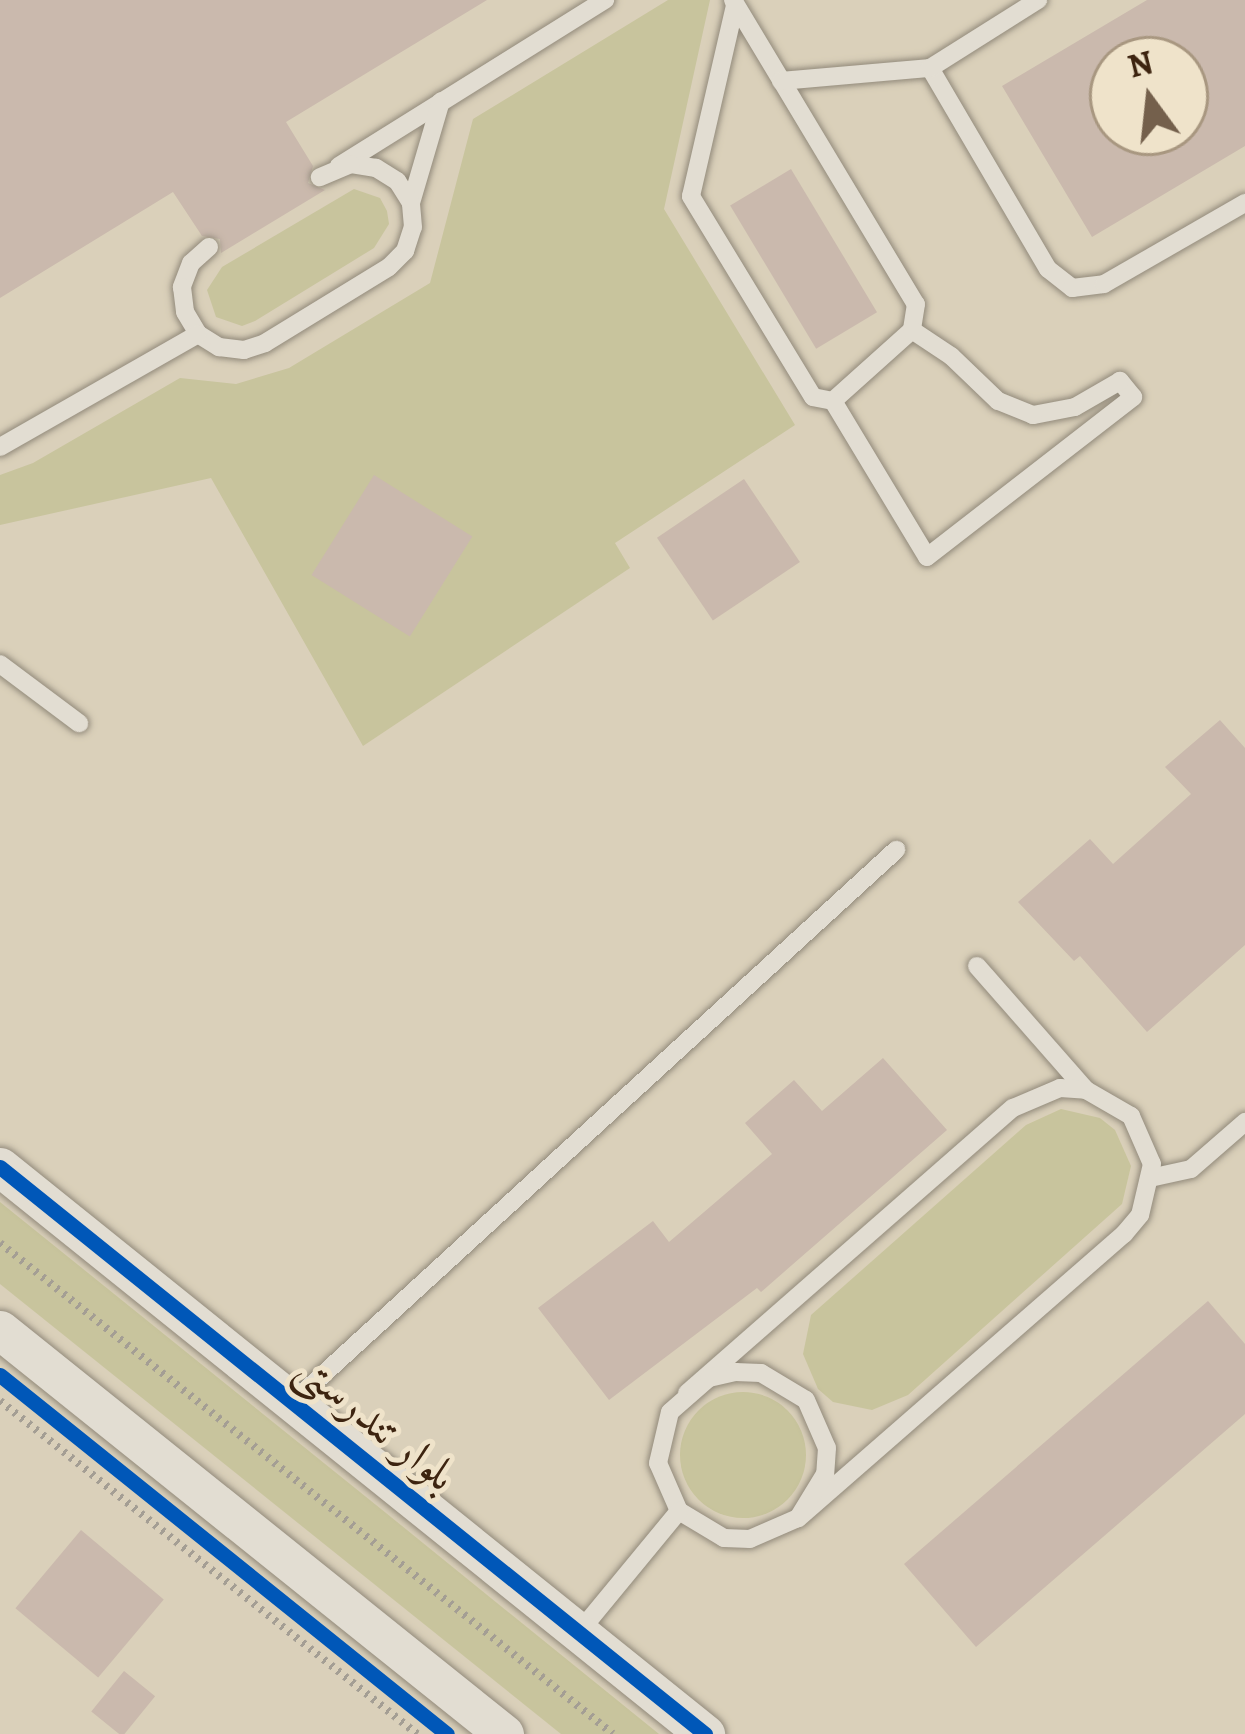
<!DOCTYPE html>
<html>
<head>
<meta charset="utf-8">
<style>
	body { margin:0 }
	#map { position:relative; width:1245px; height:1734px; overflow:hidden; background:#dad0ba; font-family:Alegreya,Amiri,serif }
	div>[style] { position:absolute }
	.green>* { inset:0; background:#c8c49d }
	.round { border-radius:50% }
	.building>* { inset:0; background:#cab9ad; transform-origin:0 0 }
	.path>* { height:8px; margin-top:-4px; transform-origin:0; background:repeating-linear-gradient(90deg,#a49e94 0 3px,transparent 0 9px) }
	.roads { filter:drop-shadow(0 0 3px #928a7b) drop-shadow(0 0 3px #928a7b) }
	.service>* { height:18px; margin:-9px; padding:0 9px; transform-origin:9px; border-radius:9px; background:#e2ddd2 }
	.minor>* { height:39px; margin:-19.5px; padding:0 19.5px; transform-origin:19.5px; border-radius:19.5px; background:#e2ddd2 }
	.cycleway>* { height:15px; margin:-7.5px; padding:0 7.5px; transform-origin:7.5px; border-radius:7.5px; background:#0057b8 }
	span { translate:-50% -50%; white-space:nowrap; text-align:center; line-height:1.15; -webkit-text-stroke:10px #efe3ca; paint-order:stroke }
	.street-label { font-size:45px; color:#3d2410 }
	.north { position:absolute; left:1089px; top:36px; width:120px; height:120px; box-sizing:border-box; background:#efe3ca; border:3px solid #a89780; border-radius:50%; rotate:345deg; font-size:33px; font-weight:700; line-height:48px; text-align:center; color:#3d2410 }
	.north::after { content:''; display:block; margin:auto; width:42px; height:54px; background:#74604c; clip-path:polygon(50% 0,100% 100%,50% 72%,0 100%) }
</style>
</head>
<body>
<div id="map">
	<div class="green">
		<i style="clip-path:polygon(668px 0,710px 0,664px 209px,795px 425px,615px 543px,630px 568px,363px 746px,211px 478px,0 525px,0 475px,33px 463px,180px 378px,236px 384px,289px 368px,430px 283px,473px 119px)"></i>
		<i style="clip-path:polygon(354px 189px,380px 198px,387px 211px,389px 224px,374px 248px,255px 321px,242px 326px,216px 317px,207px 290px,222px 267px)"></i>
		<i style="clip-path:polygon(1061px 1109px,1100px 1118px,1115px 1130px,1131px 1166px,1122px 1204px,908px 1395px,872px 1410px,833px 1402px,818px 1389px,803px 1354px,811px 1315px,1026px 1125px)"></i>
		<i style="clip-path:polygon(0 1202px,386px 1513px,659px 1734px,561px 1734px,0 1284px)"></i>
		<i class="round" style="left:680px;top:1392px;width:126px;height:126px"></i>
	</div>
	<div class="building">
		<i style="clip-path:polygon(0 0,487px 0,286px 122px,313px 166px,308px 183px,325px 190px,221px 253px,220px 239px,202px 236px,173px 192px,0 298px)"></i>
		<i style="clip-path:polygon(evenodd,1147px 0,1245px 0,1245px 146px,1092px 237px,1002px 86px,1147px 0,1113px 60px,1185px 60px,1185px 132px,1113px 132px,1113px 60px)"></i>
		<i style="left:791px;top:169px;width:167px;height:71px;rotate:59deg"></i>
		<i style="left:374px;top:475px;width:116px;height:118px;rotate:32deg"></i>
		<i style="left:744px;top:479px;width:100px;height:105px;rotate:56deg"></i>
		<i style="clip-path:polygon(1220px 720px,1245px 748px,1245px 945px,1147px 1032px,1080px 956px,1074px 961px,1018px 902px,1090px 839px,1113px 864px,1191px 794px,1165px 767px)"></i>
		<i style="clip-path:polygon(883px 1058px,947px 1130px,761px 1292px,757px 1288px,609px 1400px,538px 1308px,653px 1221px,669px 1242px,772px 1154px,745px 1123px,794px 1080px,822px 1111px)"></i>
		<i style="clip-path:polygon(1208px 1301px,1245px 1344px,1245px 1414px,976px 1647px,904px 1564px)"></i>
		<i style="left:81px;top:1530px;width:108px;height:102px;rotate:40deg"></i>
		<i style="left:124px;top:1671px;width:40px;height:52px;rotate:39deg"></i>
	</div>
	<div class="path">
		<i style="left:0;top:1243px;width:785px;rotate:38.69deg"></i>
		<i style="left:0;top:1401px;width:534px;rotate:38.61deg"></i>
	</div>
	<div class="roads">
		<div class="service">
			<i style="left:733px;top:0;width:355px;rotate:59deg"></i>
			<i style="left:916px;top:304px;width:26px;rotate:99deg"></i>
			<i style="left:912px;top:330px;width:106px;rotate:138.1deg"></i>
			<i style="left:833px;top:401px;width:20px;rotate:-169deg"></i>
			<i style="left:813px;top:397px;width:235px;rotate:-121.3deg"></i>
			<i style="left:691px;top:196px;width:196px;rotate:-77deg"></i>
			<i style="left:930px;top:68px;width:233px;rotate:59.6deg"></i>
			<i style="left:1048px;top:269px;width:31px;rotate:38deg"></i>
			<i style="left:1072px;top:288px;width:32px;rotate:-7deg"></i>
			<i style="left:1104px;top:284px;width:163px;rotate:-29.9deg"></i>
			<i style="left:781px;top:81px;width:150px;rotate:-5deg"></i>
			<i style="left:930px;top:68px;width:128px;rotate:-32.2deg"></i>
			<i style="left:339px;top:166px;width:314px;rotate:-32deg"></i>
			<i style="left:411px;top:203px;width:106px;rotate:-73.6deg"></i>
			<i style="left:209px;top:247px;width:24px;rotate:138deg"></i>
			<i style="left:191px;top:263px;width:26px;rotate:111deg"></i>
			<i style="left:182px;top:287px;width:25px;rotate:83deg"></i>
			<i style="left:185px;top:312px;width:26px;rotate:59deg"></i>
			<i style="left:198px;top:334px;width:25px;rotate:32deg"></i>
			<i style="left:219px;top:347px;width:25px;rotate:7deg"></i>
			<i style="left:244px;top:350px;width:22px;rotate:-18deg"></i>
			<i style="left:265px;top:343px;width:145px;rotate:-31.5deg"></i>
			<i style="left:389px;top:267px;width:23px;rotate:-45deg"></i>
			<i style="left:405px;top:251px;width:25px;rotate:-72deg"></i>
			<i style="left:413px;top:227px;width:24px;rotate:-95deg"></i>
			<i style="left:411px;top:203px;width:26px;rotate:-122deg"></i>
			<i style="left:397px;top:181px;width:25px;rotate:-148deg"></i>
			<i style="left:376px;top:168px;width:25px;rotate:-171deg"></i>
			<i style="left:351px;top:164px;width:34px;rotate:157deg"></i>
			<i style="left:833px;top:401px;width:182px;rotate:58.9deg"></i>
			<i style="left:927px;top:557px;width:261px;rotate:-37.8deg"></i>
			<i style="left:1133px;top:397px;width:21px;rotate:-129deg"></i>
			<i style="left:1120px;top:381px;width:52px;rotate:150deg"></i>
			<i style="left:1075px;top:407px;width:43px;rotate:169.2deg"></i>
			<i style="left:1033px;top:415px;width:38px;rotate:-158deg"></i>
			<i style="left:998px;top:401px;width:65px;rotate:-136.2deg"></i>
			<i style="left:951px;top:356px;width:47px;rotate:-146.3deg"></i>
			<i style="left:0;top:447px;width:228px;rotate:-29.7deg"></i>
			<i style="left:0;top:664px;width:99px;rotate:36.8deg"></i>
			<i style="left:977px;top:966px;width:165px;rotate:48.7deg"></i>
			<i style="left:1150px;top:1178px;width:42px;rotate:-12.4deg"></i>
			<i style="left:1191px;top:1169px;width:72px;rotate:-41deg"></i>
			<i style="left:687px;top:1393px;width:433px;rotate:-41.2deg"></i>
			<i style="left:1013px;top:1108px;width:51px;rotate:-23.1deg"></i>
			<i style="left:1060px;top:1088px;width:26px;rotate:4deg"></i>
			<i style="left:1086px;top:1090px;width:52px;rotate:30deg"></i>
			<i style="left:1131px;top:1116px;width:52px;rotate:66.4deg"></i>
			<i style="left:1152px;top:1164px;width:52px;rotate:103.2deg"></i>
			<i style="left:1140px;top:1215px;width:25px;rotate:130deg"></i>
			<i style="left:1124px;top:1234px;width:432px;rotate:138.9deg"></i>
			<i style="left:798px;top:1518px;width:52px;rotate:156.4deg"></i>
			<i style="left:750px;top:1539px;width:26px;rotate:-178deg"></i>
			<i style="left:724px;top:1538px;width:52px;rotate:-149deg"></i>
			<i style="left:679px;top:1511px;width:52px;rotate:-113.6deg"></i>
			<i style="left:658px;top:1463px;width:52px;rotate:-76.8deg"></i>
			<i style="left:670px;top:1412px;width:52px;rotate:-41.1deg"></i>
			<i style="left:709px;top:1378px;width:27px;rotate:-13deg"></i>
			<i style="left:735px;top:1372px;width:26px;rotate:2deg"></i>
			<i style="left:761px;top:1373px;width:52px;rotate:31deg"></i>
			<i style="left:806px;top:1400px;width:52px;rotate:66.4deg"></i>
			<i style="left:827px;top:1448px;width:26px;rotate:94deg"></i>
			<i style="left:825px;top:1474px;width:52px;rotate:121.5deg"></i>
			<i style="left:293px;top:1402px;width:818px;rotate:-42.47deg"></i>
			<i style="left:580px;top:1631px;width:156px;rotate:-50.5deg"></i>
		</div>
		<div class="minor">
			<i style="left:0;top:1167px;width:905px;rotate:38.81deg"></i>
			<i style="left:0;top:1330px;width:646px;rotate:38.72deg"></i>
		</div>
	</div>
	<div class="cycleway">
		<i style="left:0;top:1167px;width:905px;rotate:38.81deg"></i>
		<i style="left:0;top:1375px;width:573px;rotate:38.77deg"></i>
	</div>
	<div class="street-label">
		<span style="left:376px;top:1422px;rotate:39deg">بلوار تندرستی</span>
	</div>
	<div class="north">N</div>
</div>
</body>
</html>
